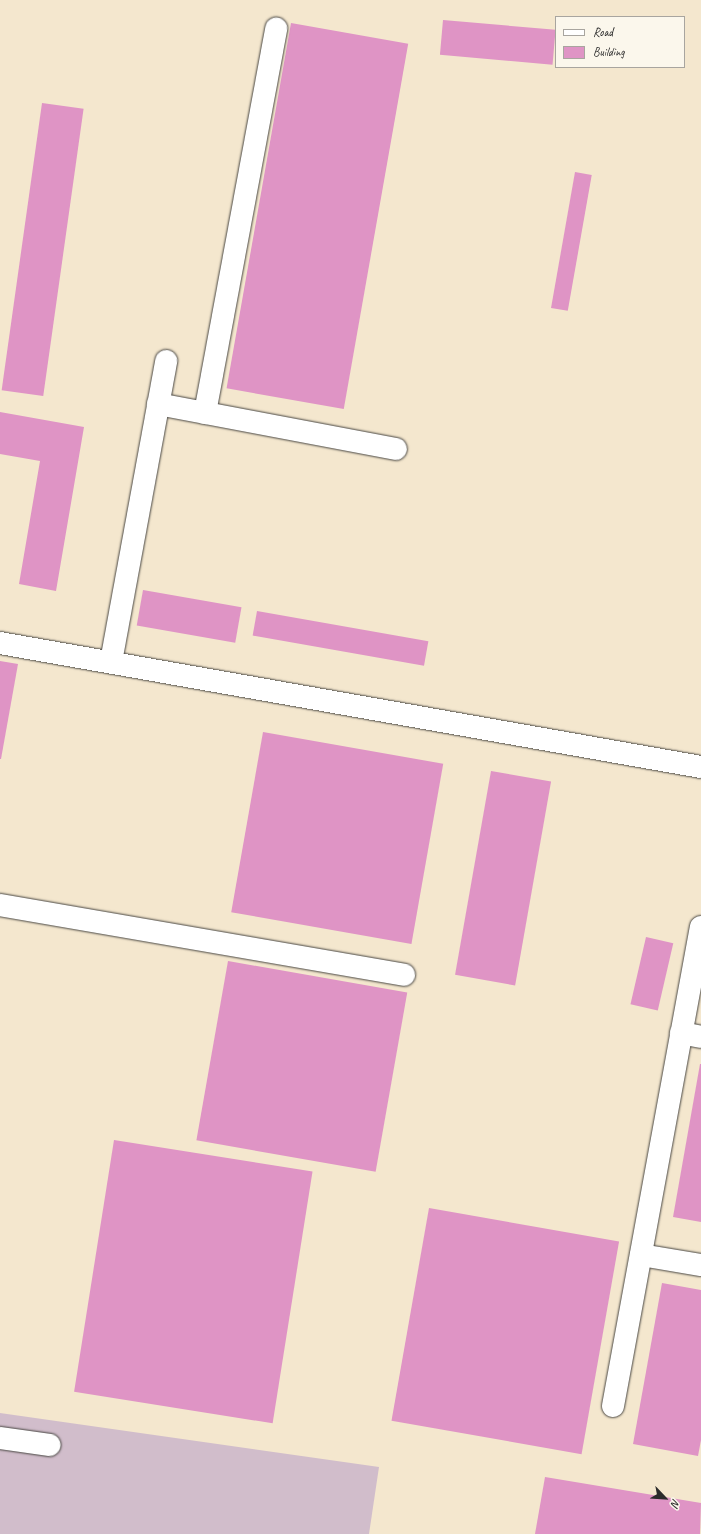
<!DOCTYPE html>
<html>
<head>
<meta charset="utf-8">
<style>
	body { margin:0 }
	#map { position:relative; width:701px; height:1534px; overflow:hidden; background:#f4e7ce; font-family:Caveat,sans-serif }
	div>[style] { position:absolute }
	.industrial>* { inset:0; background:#d1bdcb }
	.building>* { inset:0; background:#df94c5; transform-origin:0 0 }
	.roads { filter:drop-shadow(0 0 1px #494743) drop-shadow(0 0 1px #494743) }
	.minor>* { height:22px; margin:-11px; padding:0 11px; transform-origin:11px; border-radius:11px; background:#fff }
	span { translate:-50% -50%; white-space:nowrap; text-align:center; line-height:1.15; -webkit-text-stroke:3px #fbf7ec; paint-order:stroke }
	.legend { position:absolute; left:555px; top:16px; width:130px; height:52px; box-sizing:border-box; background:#fbf7ec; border:1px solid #a8a59f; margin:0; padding:5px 7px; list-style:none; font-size:12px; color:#2b2b2b }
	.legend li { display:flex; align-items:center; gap:8px; height:20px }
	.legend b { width:20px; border:1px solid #a8a59f }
	.north { position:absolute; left:645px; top:1478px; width:40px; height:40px; -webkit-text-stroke:3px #fbf7ec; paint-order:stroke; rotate:115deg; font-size:11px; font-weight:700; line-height:16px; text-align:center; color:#2b2b2b }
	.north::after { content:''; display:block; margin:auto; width:14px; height:18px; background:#2b2b2b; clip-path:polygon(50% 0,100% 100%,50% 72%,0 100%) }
</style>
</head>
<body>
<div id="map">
	<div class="industrial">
		<i style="clip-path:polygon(0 1413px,379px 1467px,369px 1534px,0 1534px)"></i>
	</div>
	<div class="building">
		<i style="left:443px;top:20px;width:113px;height:35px;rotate:5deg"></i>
		<i style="left:291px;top:23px;width:119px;height:371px;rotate:10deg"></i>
		<i style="left:42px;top:103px;width:42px;height:290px;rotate:8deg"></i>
		<i style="left:575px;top:172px;width:17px;height:138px;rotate:10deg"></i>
		<i style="clip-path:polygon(0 412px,84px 427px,56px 591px,19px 584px,40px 461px,0 454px)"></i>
		<i style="left:143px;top:590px;width:100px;height:36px;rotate:10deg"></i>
		<i style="left:257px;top:611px;width:174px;height:25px;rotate:10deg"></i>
		<i style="clip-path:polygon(0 661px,18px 664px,1px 759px,0 759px)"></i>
		<i style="left:263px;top:732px;width:183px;height:183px;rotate:10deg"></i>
		<i style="left:491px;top:771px;width:61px;height:207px;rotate:10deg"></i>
		<i style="left:646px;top:937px;width:28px;height:69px;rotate:13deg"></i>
		<i style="left:228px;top:961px;width:182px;height:182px;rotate:10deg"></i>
		<i style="clip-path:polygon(700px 1064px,701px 1064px,701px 1222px,673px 1217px)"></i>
		<i style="left:114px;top:1140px;width:201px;height:255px;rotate:9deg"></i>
		<i style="left:429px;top:1208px;width:193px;height:216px;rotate:10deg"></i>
		<i style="clip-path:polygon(662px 1283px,701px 1290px,701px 1440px,698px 1456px,633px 1444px)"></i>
		<i style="clip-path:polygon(545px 1477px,701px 1503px,700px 1534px,535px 1534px)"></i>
	</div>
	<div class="roads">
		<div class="minor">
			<i style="left:158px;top:404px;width:242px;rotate:10.7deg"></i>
			<i style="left:205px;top:413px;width:391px;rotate:-79.5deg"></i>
			<i style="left:0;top:643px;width:712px;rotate:10.03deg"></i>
			<i style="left:111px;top:662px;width:306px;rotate:-79.6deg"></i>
			<i style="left:0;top:905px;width:410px;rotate:9.8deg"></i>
			<i style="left:681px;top:1033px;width:20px;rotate:11deg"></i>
			<i style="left:641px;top:1255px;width:61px;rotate:9.5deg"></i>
			<i style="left:613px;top:1406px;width:487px;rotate:-79.6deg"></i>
			<i style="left:0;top:1438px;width:50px;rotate:8deg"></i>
		</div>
	</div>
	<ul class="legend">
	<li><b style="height:5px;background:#fff"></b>Road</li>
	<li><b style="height:11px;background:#df94c5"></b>Building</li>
	</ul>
	<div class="north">N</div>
</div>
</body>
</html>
